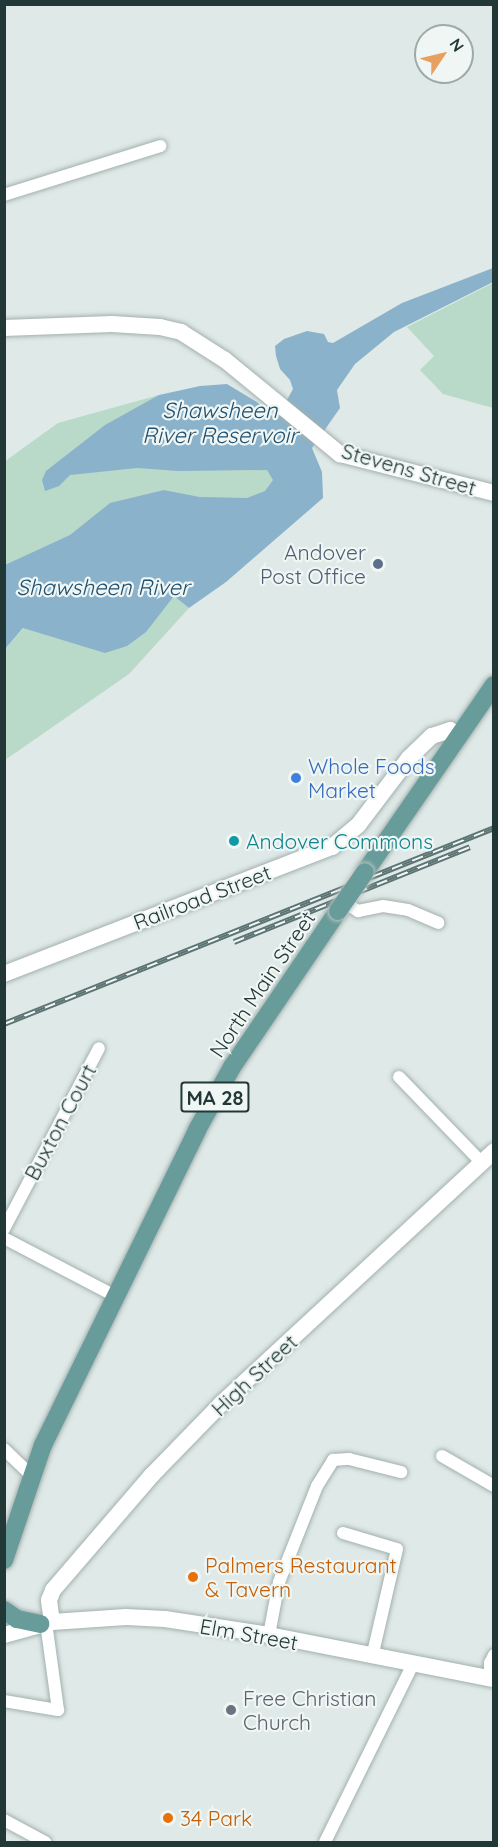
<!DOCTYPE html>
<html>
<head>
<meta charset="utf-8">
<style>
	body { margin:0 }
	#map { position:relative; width:498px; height:1847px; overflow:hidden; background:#dfe9e7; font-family:Quicksand,sans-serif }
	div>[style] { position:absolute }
	.green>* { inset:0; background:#b9d9c9 }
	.water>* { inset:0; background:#8ab2cb }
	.roads { filter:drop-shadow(0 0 2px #a2b0af) drop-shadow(0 0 2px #a2b0af) }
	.street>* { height:12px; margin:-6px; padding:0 6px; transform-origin:6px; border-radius:6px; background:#fff }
	.secondary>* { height:16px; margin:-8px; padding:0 8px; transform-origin:8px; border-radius:8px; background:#fff }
	.primary>* { height:18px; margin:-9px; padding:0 9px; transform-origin:9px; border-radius:9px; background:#679c9a }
	.rail>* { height:6px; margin-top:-3px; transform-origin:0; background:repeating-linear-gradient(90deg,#eff6f4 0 11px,#5c7473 0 22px); box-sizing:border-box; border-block:2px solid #5c7473 }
	.bridges { filter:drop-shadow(0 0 2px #bcc3c3) drop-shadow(0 0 2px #bcc3c3) }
	.primary-bridge>* { height:18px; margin:-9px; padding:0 9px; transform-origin:9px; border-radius:9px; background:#679c9a }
	.dots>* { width:16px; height:16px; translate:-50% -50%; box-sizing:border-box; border:3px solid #eff6f4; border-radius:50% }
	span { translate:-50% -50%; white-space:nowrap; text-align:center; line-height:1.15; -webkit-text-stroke:4.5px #eff6f4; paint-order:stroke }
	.shield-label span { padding:2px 4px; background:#eff6f4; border:2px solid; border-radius:4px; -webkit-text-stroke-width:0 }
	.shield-label { font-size:20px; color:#213837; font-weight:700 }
	.street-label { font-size:21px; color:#213837 }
	.service-label { font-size:21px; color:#4e5e75 }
	.right { translate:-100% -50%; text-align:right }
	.shop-label { font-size:21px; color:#366cbe }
	.left { translate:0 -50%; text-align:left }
	.culture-label { font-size:21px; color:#0d838f }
	.food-label { font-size:21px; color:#c56008 }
	.worship-label { font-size:21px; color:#5b616d }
	.water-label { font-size:22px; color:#20506f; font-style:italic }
	.frame { position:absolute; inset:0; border:6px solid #213837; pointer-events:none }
	.north { position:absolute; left:414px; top:24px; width:60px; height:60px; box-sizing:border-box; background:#eff6f4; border:2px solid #9daaa8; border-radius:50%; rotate:55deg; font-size:16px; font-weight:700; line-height:24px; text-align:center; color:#213837 }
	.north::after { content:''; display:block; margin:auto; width:21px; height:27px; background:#e8a05f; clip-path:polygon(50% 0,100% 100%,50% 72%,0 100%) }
</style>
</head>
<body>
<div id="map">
	<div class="green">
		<i style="clip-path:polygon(493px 283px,493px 408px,443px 394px,420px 370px,434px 356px,407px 327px)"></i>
		<i style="clip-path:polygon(159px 395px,140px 412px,296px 479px,235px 504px,164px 490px,5px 603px,4px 462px,58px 423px)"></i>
		<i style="clip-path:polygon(156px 580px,189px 608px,129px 674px,5px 760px,5px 649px,46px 603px)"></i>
	</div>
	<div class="water">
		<i style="clip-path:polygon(493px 268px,493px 282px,394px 332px,355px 364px,337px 390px,340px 408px,312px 448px,322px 472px,323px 498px,226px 582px,189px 608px,174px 596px,146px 632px,127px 646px,105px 653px,23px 628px,5px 649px,5px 565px,70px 535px,110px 503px,164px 490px,200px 497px,247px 498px,265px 491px,273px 480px,267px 470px,178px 471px,137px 468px,70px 475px,59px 486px,45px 491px,42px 480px,46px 471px,105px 425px,159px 395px,200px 386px,227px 384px,257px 402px,273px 417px,282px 409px,293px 389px,290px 380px,280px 369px,276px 356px,275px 346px,284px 339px,307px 331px,324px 334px,328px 342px,333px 343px,402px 303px)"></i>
	</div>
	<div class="roads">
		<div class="street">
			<i style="left:4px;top:195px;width:164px;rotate:-17.4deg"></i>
			<i style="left:344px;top:902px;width:17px;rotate:33deg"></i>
			<i style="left:358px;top:911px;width:25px;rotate:-11deg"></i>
			<i style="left:383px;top:906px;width:25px;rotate:9deg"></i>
			<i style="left:408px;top:910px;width:33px;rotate:23deg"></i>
			<i style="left:399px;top:1077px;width:120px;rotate:46deg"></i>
			<i style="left:4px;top:1229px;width:204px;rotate:-62.3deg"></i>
			<i style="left:4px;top:1238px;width:125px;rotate:27.6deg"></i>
			<i style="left:4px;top:1449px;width:37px;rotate:44deg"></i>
			<i style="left:442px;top:1456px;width:60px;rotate:30deg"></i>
			<i style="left:343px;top:1533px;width:56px;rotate:16.5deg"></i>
			<i style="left:397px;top:1549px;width:111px;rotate:103deg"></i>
			<i style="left:269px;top:1635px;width:54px;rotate:-79.3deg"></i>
			<i style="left:279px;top:1582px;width:103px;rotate:-68.4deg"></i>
			<i style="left:317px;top:1486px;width:31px;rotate:-58deg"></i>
			<i style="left:333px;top:1460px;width:16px;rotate:-4deg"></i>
			<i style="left:349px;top:1459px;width:54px;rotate:14deg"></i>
			<i style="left:490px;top:1678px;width:15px;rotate:-90deg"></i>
			<i style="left:490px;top:1663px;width:9px;rotate:-63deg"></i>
			<i style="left:4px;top:1701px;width:55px;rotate:9.5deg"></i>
			<i style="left:58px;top:1710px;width:89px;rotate:-97.8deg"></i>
			<i style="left:4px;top:1820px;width:47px;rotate:28.2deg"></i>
			<i style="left:325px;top:1842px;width:199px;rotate:-63.7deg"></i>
		</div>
		<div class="secondary">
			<i style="left:4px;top:328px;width:108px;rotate:-2.1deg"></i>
			<i style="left:112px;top:324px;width:48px;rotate:3.6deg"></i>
			<i style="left:160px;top:327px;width:22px;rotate:13deg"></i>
			<i style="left:181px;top:332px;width:52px;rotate:32.5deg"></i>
			<i style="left:225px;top:360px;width:149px;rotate:39.3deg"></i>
			<i style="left:340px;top:454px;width:159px;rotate:14.2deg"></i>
			<i style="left:4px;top:974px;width:352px;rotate:-21.2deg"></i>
			<i style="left:332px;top:847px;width:35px;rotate:-40deg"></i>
			<i style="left:359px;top:824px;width:83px;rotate:-52.9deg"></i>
			<i style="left:409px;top:758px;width:32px;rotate:-44deg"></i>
			<i style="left:432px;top:736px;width:19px;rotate:-18deg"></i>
			<i style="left:450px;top:730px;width:11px;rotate:34deg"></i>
			<i style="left:52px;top:1622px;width:22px;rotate:-98deg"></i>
			<i style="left:49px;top:1600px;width:11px;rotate:-68deg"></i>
			<i style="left:53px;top:1590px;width:152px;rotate:-49.3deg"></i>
			<i style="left:152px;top:1475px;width:99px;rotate:-45.8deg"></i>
			<i style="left:221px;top:1404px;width:372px;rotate:-42.8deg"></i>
			<i style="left:4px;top:1635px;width:50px;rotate:-15.2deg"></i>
			<i style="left:52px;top:1622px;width:74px;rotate:-3.9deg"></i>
			<i style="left:126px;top:1617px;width:39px;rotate:3deg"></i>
			<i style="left:165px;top:1619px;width:105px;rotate:8.7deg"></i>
			<i style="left:269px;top:1635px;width:229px;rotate:11.1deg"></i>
		</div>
		<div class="primary">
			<i style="left:365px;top:872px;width:227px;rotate:-55.4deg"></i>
			<i style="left:4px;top:1560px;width:121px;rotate:-71.3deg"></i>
			<i style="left:43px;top:1445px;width:351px;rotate:-63.9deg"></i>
			<i style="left:197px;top:1130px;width:72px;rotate:-60.9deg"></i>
			<i style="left:232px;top:1067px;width:189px;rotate:-55.8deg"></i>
			<i style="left:4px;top:1610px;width:16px;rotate:35deg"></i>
			<i style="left:17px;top:1619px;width:24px;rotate:12deg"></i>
		</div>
	</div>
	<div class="rail">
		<i style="left:234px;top:942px;width:254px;rotate:-21.9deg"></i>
		<i style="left:4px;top:1024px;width:528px;rotate:-21.8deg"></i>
	</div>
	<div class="bridges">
		<div class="primary-bridge">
			<i style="left:338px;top:911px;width:47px;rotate:-55.3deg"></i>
		</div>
	</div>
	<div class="dots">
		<i style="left:378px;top:564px;background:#5c6f8a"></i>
		<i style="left:296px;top:778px;background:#3f7fe0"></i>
		<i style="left:234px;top:841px;background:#0f9aa8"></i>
		<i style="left:193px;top:1577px;background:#e8710a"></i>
		<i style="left:231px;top:1710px;background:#6b7280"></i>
		<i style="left:168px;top:1818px;background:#e8710a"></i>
	</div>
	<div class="shield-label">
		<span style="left:215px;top:1097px">MA 28</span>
	</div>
	<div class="street-label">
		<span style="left:409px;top:469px;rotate:16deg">Stevens Street</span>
		<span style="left:202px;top:897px;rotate:-21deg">Railroad Street</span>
		<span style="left:262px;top:984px;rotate:-56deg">North Main Street</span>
		<span style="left:60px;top:1122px;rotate:-62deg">Buxton Court</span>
		<span style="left:254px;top:1375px;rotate:-43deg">High Street</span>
		<span style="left:249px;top:1634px;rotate:10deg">Elm Street</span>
	</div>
	<div class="service-label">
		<span class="right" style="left:366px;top:564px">Andover<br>Post Office</span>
	</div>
	<div class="shop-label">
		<span class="left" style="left:308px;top:778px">Whole Foods<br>Market</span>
	</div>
	<div class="culture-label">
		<span class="left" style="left:246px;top:841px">Andover Commons</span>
	</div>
	<div class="food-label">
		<span class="left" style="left:205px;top:1577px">Palmers Restaurant<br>&amp; Tavern</span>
		<span class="left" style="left:180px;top:1818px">34 Park</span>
	</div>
	<div class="worship-label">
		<span class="left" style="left:243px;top:1710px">Free Christian<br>Church</span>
	</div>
	<div class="water-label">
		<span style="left:220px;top:423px">Shawsheen<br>River Reservoir</span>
		<span style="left:103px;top:588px">Shawsheen River</span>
	</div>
	<div class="frame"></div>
	<div class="north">N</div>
</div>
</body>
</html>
